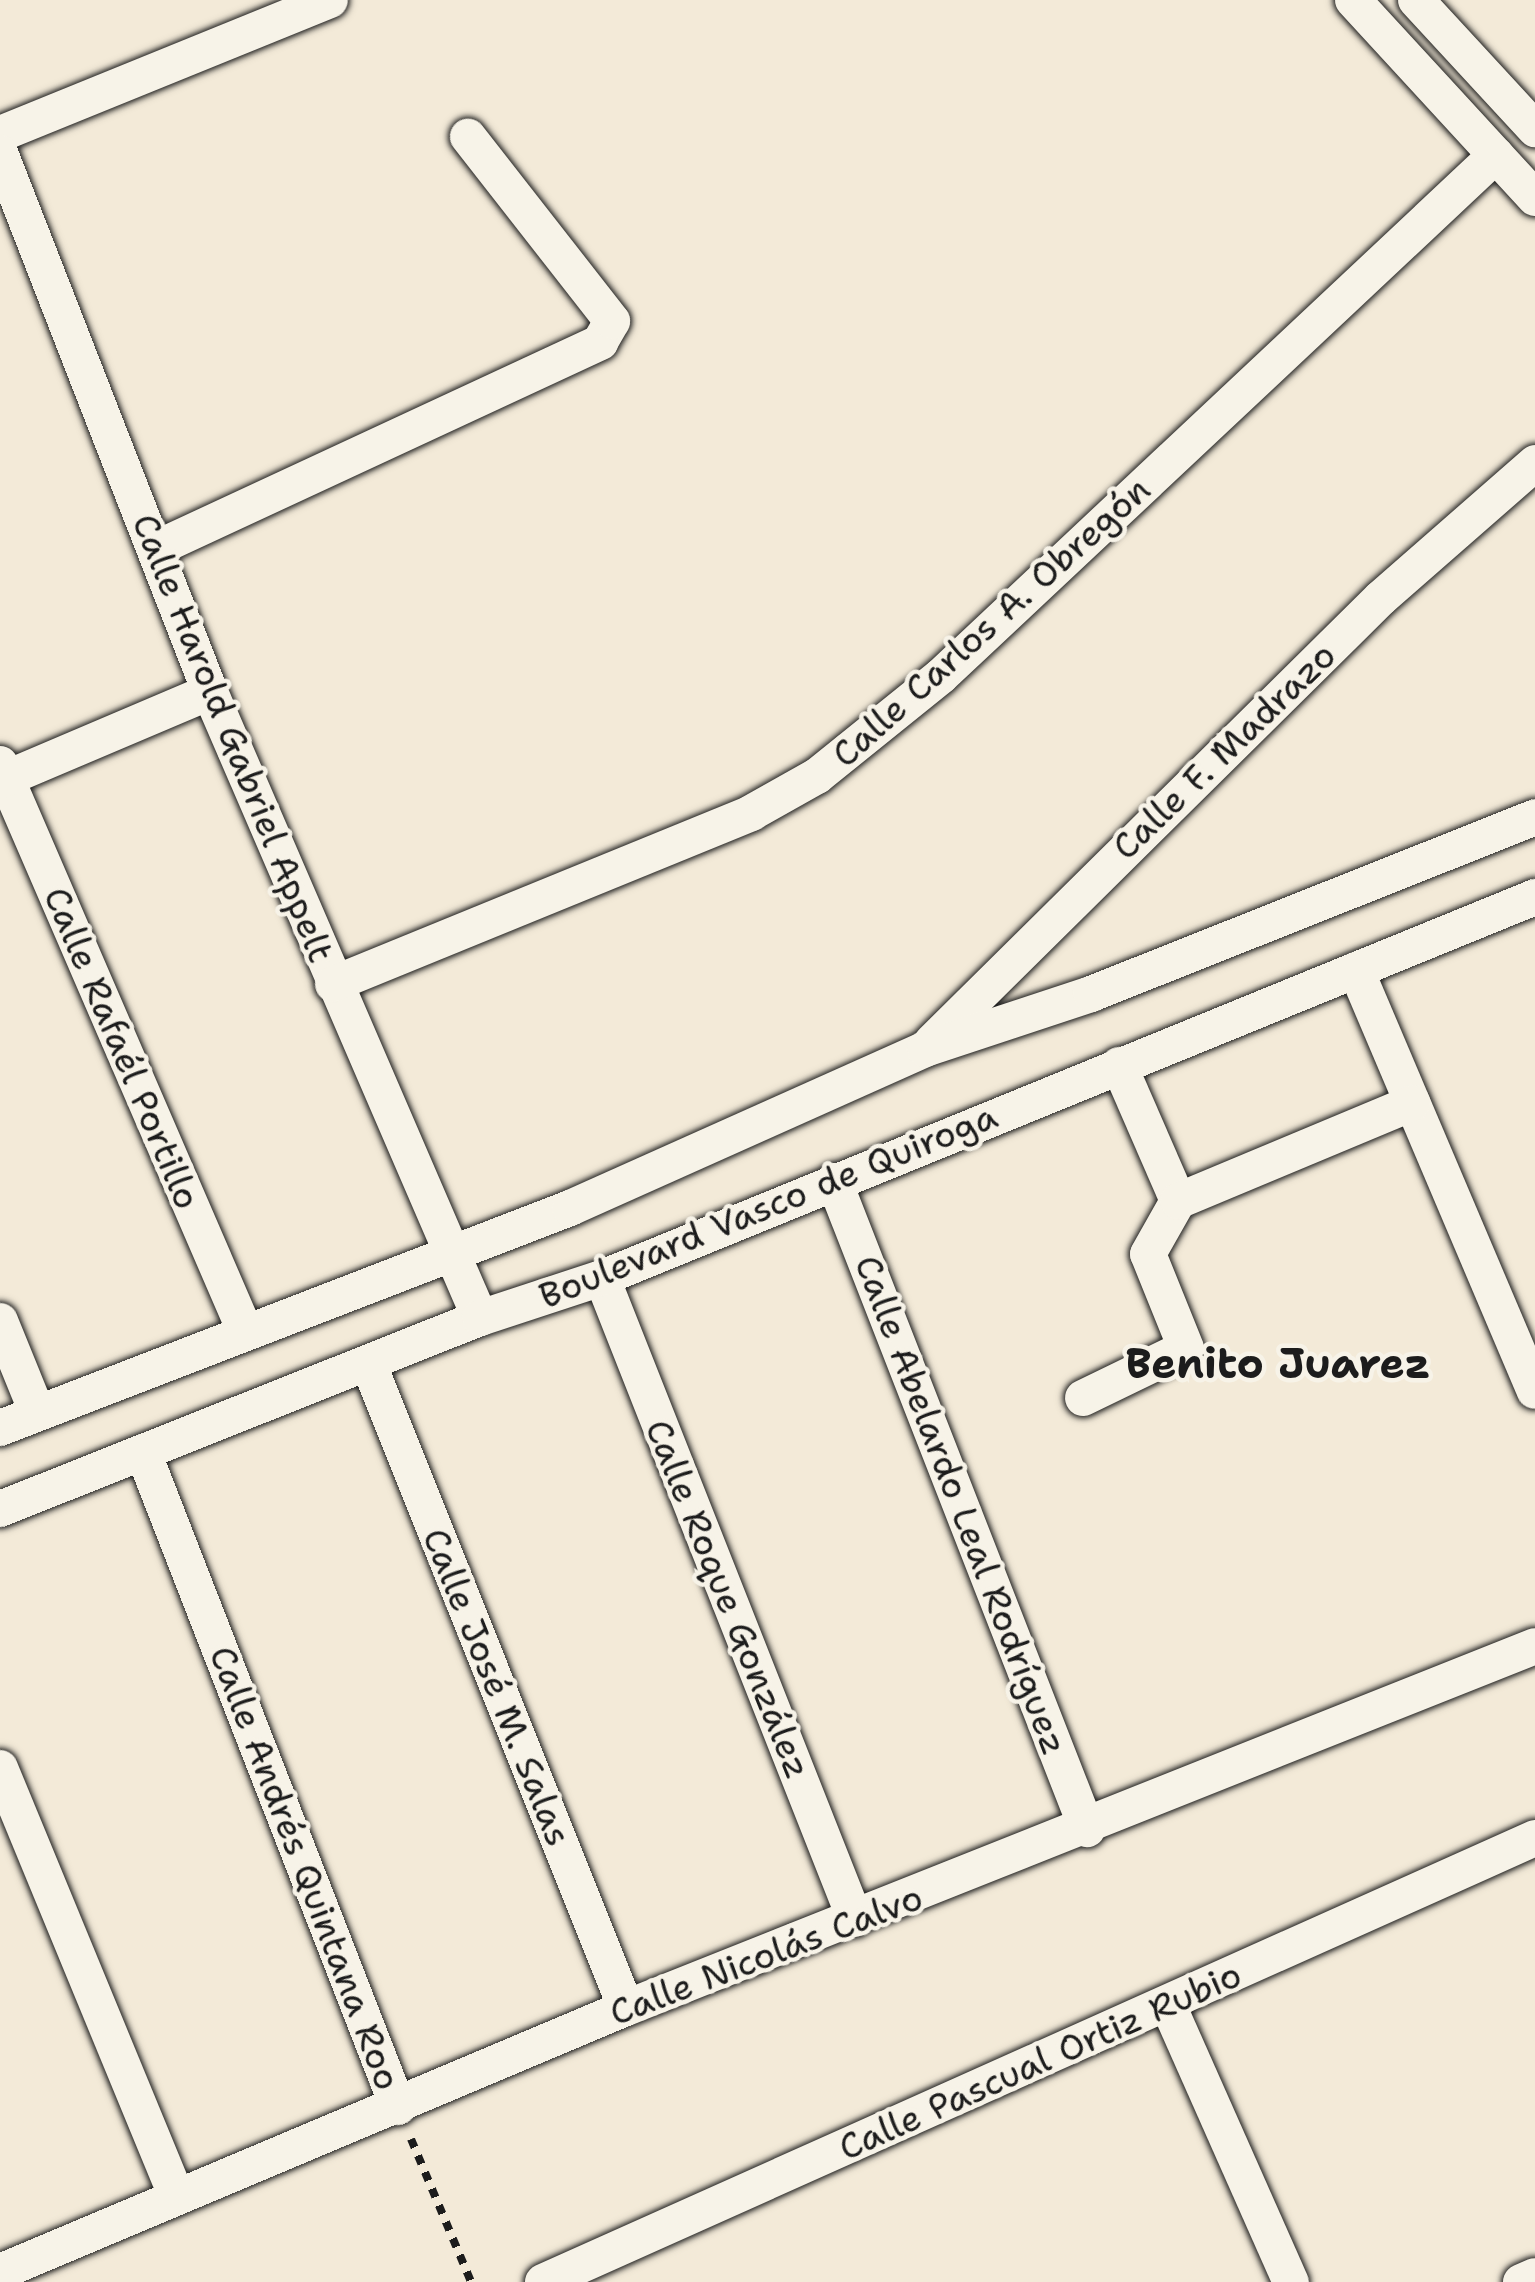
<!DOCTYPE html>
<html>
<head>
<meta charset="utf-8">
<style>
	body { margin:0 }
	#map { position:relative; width:1535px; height:2282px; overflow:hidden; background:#f3ead8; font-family:"Shantell Sans",sans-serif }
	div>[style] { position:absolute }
	.path>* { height:8px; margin-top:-4px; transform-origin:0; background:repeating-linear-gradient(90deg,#1c1c1c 0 9px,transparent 0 18px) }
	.roads { filter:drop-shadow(0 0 3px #1c1c1c) drop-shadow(0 0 3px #1c1c1c) }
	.minor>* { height:36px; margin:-18px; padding:0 18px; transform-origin:18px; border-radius:18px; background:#f7f3e8 }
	span { translate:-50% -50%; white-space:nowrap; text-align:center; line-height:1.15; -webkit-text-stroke:9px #f7f3e8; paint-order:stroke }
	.street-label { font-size:36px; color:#1c1c1c }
	.quarter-label { font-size:42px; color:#1c1c1c; font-weight:700 }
</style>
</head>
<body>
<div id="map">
	<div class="path">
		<i style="left:411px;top:2139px;width:155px;rotate:67.2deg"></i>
	</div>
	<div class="roads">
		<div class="minor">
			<i style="left:1353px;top:0;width:269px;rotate:47.4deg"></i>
			<i style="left:1416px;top:0;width:176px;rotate:47.3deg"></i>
			<i style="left:0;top:134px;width:356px;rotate:-22.1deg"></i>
			<i style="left:0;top:153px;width:578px;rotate:68.71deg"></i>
			<i style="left:210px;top:692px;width:682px;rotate:66.67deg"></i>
			<i style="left:155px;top:549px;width:491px;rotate:-24.9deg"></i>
			<i style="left:600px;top:342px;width:24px;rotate:-60deg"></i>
			<i style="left:612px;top:321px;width:234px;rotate:-128deg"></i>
			<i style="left:0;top:764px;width:618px;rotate:66.63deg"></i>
			<i style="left:0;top:781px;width:228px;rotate:-23deg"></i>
			<i style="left:1356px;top:970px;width:457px;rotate:67deg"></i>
			<i style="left:333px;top:984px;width:452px;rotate:-22.2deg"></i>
			<i style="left:751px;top:813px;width:76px;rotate:-29.3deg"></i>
			<i style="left:817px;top:776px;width:159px;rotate:-38.9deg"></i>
			<i style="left:941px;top:676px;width:761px;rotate:-43.19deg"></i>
			<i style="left:932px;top:1042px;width:631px;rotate:-44.68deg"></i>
			<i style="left:1381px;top:598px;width:205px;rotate:-41.2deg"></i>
			<i style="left:1119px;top:1065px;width:148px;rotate:66.5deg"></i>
			<i style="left:834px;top:1181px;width:696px;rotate:68.67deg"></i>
			<i style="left:602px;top:1278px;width:689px;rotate:68.46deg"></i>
			<i style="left:0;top:1321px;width:98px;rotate:67.9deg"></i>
			<i style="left:369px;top:1365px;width:692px;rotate:68.21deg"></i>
			<i style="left:1083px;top:1398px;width:114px;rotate:-25.9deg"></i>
			<i style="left:1186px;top:1348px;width:101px;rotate:-112deg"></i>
			<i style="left:1148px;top:1254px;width:61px;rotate:-60.5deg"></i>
			<i style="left:1178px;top:1201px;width:254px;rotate:-22.7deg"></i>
			<i style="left:0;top:1428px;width:611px;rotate:-21.1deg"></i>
			<i style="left:570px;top:1208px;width:389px;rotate:-24.1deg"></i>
			<i style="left:925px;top:1049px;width:175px;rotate:-18.3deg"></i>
			<i style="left:1091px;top:994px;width:478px;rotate:-21.7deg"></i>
			<i style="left:143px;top:1452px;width:703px;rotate:68.73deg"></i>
			<i style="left:0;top:1509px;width:517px;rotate:-21.7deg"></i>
			<i style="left:480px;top:1318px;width:128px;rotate:-18.2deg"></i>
			<i style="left:602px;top:1278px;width:1008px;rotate:-22.21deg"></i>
			<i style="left:0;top:1768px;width:464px;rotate:67.6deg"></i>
			<i style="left:1168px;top:2005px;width:303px;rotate:66.1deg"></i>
			<i style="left:0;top:2272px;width:679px;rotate:-22.87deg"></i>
			<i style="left:626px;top:2008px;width:978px;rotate:-21.71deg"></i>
			<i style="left:543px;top:2282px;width:1087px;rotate:-24.11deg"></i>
			<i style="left:1521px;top:2282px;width:15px;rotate:-23deg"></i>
		</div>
	</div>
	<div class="street-label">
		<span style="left:991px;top:622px;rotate:-42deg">Calle Carlos A. Obregón</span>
		<span style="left:233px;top:738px;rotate:68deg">Calle Harold Gabriel Appelt</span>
		<span style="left:1224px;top:751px;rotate:-44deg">Calle F. Madrazo</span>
		<span style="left:122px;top:1048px;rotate:67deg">Calle Rafaél Portillo</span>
		<span style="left:768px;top:1206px;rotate:-22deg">Boulevard Vasco de Quiroga</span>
		<span style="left:961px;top:1505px;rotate:69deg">Calle Abelardo Leal Rodríguez</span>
		<span style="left:728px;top:1599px;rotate:68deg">Calle Roque González</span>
		<span style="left:497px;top:1687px;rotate:68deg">Calle José M. Salas</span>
		<span style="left:305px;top:1868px;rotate:69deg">Calle Andrés Quintana Roo</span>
		<span style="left:766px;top:1955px;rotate:-21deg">Calle Nicolás Calvo</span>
		<span style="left:1040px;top:2061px;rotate:-24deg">Calle Pascual Ortiz Rubio</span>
	</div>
	<div class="quarter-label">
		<span style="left:1278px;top:1363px">Benito Juarez</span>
	</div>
</div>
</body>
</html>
